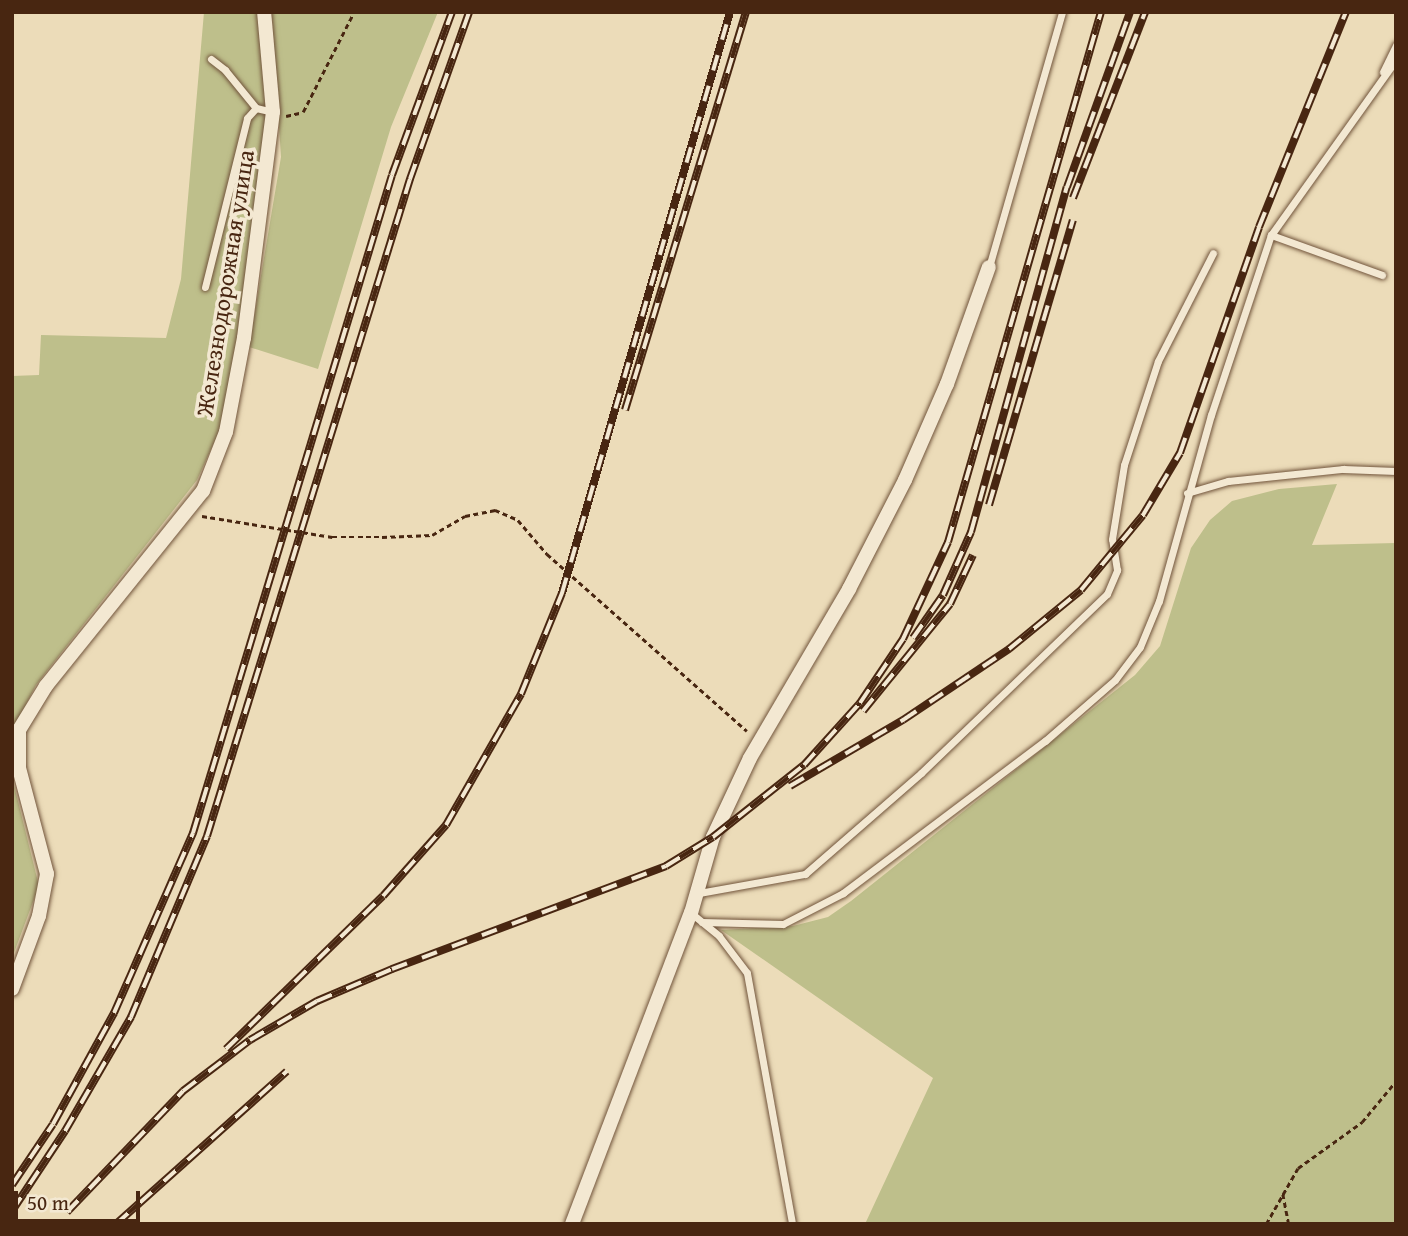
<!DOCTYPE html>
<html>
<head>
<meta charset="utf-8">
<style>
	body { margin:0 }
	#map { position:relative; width:1408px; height:1236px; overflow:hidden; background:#ecdcb9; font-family:"Gentium Book Plus",serif }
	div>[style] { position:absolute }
	.green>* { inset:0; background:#bebf8b }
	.path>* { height:2.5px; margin-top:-1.25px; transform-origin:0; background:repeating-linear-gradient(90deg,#482611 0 5px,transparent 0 8.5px) }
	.roads { filter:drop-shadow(0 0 2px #71543b) drop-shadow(0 0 2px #71543b) }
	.service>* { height:7px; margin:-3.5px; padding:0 3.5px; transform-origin:3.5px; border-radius:3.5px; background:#f3e8d2 }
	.minor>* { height:14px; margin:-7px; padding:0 7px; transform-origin:7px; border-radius:7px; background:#f3e8d2 }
	.rail>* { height:8px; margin-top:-4px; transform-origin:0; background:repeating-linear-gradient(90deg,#f3e8d2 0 16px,#482611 0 32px); box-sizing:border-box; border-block:2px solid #482611 }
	span { translate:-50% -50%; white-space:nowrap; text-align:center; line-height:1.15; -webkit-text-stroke:7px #f3e8d2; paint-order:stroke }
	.street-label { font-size:24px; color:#482611 }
	.frame { position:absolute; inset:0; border:14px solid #482611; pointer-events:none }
	.scale { position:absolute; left:14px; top:1191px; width:126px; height:32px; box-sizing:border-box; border:4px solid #482611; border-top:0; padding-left:9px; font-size:21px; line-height:24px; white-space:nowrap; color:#482611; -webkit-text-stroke:5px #f3e8d2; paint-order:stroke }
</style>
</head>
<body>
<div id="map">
	<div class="green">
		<i style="clip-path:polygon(204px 12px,260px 12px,269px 109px,249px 273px,222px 425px,197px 480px,36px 685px,13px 730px,12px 745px,12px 376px,39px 375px,41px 335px,166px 338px,181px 279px)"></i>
		<i style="clip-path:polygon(264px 12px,438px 12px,391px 127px,318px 369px,249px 347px,281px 157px,272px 18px)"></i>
		<i style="clip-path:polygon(1337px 484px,1312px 545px,1396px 543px,1396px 1224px,865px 1224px,933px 1078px,721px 930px,793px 926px,828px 917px,851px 901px,1135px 675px,1160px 646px,1191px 548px,1210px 520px,1232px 501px,1279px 489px)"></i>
		<i style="clip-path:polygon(12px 777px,39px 886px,12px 958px)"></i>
	</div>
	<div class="path">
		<i style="left:286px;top:116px;width:17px;rotate:-13deg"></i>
		<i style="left:303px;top:112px;width:112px;rotate:-63deg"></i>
		<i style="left:202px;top:516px;width:132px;rotate:9.2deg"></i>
		<i style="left:332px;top:537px;width:50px"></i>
		<i style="left:382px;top:537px;width:50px;rotate:-2.3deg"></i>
		<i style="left:432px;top:535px;width:38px;rotate:-30deg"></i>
		<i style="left:465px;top:516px;width:31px;rotate:-11deg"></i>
		<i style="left:495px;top:510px;width:25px;rotate:23deg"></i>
		<i style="left:518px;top:520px;width:45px;rotate:49.5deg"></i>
		<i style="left:547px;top:554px;width:267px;rotate:41.5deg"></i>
		<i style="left:1283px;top:1194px;width:31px;rotate:79deg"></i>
		<i style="left:1266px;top:1224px;width:64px;rotate:-60.3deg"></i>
		<i style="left:1298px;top:1168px;width:79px;rotate:-35.7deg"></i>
		<i style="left:1362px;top:1122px;width:53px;rotate:-50.3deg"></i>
	</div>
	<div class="roads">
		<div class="service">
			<i style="left:211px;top:59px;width:18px;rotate:38deg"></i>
			<i style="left:225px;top:70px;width:49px;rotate:50.8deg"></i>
			<i style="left:1383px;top:72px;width:30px;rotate:-64deg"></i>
			<i style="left:1271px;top:235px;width:118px;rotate:19.8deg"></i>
			<i style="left:989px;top:267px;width:265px;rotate:-74deg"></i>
			<i style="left:205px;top:287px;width:174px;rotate:-76deg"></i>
			<i style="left:247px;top:118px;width:13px;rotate:-48deg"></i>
			<i style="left:256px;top:108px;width:17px;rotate:13deg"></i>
			<i style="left:1187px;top:493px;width:43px;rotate:-16.3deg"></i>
			<i style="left:1228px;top:481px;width:116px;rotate:-6deg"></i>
			<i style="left:1343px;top:469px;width:53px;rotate:2.2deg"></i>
			<i style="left:699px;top:893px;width:108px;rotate:-10.2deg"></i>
			<i style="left:805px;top:874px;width:154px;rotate:-41deg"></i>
			<i style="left:921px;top:773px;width:258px;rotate:-43.9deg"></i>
			<i style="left:1107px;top:594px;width:26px;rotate:-67deg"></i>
			<i style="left:1117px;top:570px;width:31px;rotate:-99deg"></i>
			<i style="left:1112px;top:539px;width:75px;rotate:-80.8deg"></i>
			<i style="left:1124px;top:465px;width:109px;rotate:-71.9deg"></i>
			<i style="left:1158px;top:361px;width:121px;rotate:-63deg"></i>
			<i style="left:691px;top:913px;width:36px;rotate:39deg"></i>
			<i style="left:719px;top:936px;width:46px;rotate:52.9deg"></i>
			<i style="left:747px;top:973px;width:255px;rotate:79.8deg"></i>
			<i style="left:702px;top:922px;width:81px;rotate:1.4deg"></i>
			<i style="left:783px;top:924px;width:68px;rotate:-27.3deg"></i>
			<i style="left:843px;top:893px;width:253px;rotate:-37deg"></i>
			<i style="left:1045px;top:741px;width:93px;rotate:-41.1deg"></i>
			<i style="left:1115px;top:680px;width:41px;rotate:-52.9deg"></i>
			<i style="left:1140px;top:647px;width:50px;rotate:-67.6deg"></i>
			<i style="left:1159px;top:601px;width:193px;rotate:-74.4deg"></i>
			<i style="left:1211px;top:415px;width:190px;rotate:-71.6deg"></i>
			<i style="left:1271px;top:235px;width:215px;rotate:-54.5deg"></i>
		</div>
		<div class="minor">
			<i style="left:12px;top:989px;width:78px;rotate:-69.7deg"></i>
			<i style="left:39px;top:916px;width:43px;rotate:-79.2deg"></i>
			<i style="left:47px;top:874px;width:110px;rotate:-104.8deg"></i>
			<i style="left:19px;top:768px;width:38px;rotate:-90deg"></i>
			<i style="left:19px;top:730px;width:52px;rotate:-58.5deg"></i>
			<i style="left:46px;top:686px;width:250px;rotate:-51.2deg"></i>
			<i style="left:203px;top:491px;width:63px;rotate:-68.7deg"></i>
			<i style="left:226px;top:432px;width:96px;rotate:-79.2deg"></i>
			<i style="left:244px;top:338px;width:228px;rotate:-82.7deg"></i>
			<i style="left:273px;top:112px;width:100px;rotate:-95.1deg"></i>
			<i style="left:572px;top:1224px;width:333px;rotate:-69.1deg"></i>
			<i style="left:691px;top:913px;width:79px;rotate:-73.9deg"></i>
			<i style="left:713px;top:837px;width:87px;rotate:-64.9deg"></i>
			<i style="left:750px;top:758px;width:196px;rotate:-59.6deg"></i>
			<i style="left:849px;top:589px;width:123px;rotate:-62.8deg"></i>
			<i style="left:905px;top:480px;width:105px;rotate:-66.4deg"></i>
			<i style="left:947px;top:384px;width:124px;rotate:-70.3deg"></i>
		</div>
	</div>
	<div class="rail">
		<i style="left:1073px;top:198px;width:199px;rotate:-68.8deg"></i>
		<i style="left:625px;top:410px;width:416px;rotate:-73.1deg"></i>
		<i style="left:989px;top:505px;width:297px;rotate:-73.6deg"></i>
		<i style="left:913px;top:638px;width:52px;rotate:-55.1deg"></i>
		<i style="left:943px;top:595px;width:69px;rotate:-66deg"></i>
		<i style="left:971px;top:532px;width:358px;rotate:-74.5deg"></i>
		<i style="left:1067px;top:187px;width:186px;rotate:-70.2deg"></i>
		<i style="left:863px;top:711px;width:138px;rotate:-50.9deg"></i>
		<i style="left:950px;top:604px;width:54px;rotate:-64.9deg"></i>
		<i style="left:790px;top:786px;width:131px;rotate:-30.3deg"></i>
		<i style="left:903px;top:720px;width:128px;rotate:-33.8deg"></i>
		<i style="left:1009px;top:649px;width:93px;rotate:-39.3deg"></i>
		<i style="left:1081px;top:590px;width:97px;rotate:-50.4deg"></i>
		<i style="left:1143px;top:515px;width:72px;rotate:-59.2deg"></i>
		<i style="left:1180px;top:453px;width:239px;rotate:-70.7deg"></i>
		<i style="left:1259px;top:227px;width:232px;rotate:-68deg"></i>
		<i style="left:226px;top:1049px;width:219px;rotate:-44.3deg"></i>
		<i style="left:383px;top:896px;width:95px;rotate:-48.4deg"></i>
		<i style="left:446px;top:825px;width:151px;rotate:-60.2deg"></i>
		<i style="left:521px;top:694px;width:109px;rotate:-67.9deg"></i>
		<i style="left:562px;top:593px;width:605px;rotate:-73.87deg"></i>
		<i style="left:12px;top:1185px;width:73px;rotate:-56.1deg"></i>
		<i style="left:53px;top:1124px;width:127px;rotate:-61.2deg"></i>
		<i style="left:114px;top:1013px;width:197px;rotate:-66.3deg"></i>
		<i style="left:193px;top:833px;width:687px;rotate:-73.17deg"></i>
		<i style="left:392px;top:175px;width:174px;rotate:-69.8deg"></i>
		<i style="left:12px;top:1211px;width:96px;rotate:-56.5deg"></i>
		<i style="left:65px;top:1131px;width:132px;rotate:-59.9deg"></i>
		<i style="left:131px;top:1017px;width:196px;rotate:-67.2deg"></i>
		<i style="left:207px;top:836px;width:688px;rotate:-72.83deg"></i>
		<i style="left:410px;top:179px;width:177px;rotate:-70.5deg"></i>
		<i style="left:67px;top:1212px;width:168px;rotate:-46.2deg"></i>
		<i style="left:183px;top:1091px;width:84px;rotate:-37.3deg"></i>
		<i style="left:250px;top:1040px;width:78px;rotate:-30.2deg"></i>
		<i style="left:317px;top:1001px;width:82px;rotate:-23.1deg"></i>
		<i style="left:392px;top:969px;width:293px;rotate:-20.6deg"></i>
		<i style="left:666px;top:866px;width:55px;rotate:-31.7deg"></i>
		<i style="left:713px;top:837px;width:116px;rotate:-38.4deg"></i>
		<i style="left:804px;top:765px;width:84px;rotate:-47.9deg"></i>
		<i style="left:860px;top:703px;width:77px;rotate:-56.1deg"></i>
		<i style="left:903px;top:639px;width:107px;rotate:-65.1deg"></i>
		<i style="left:948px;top:542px;width:552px;rotate:-73.9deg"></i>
		<i style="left:116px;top:1224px;width:229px;rotate:-41.8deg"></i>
	</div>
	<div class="street-label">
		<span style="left:225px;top:283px;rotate:-81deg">Железнодорожная улица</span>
	</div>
	<div class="frame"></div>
	<div class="scale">50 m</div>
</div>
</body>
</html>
